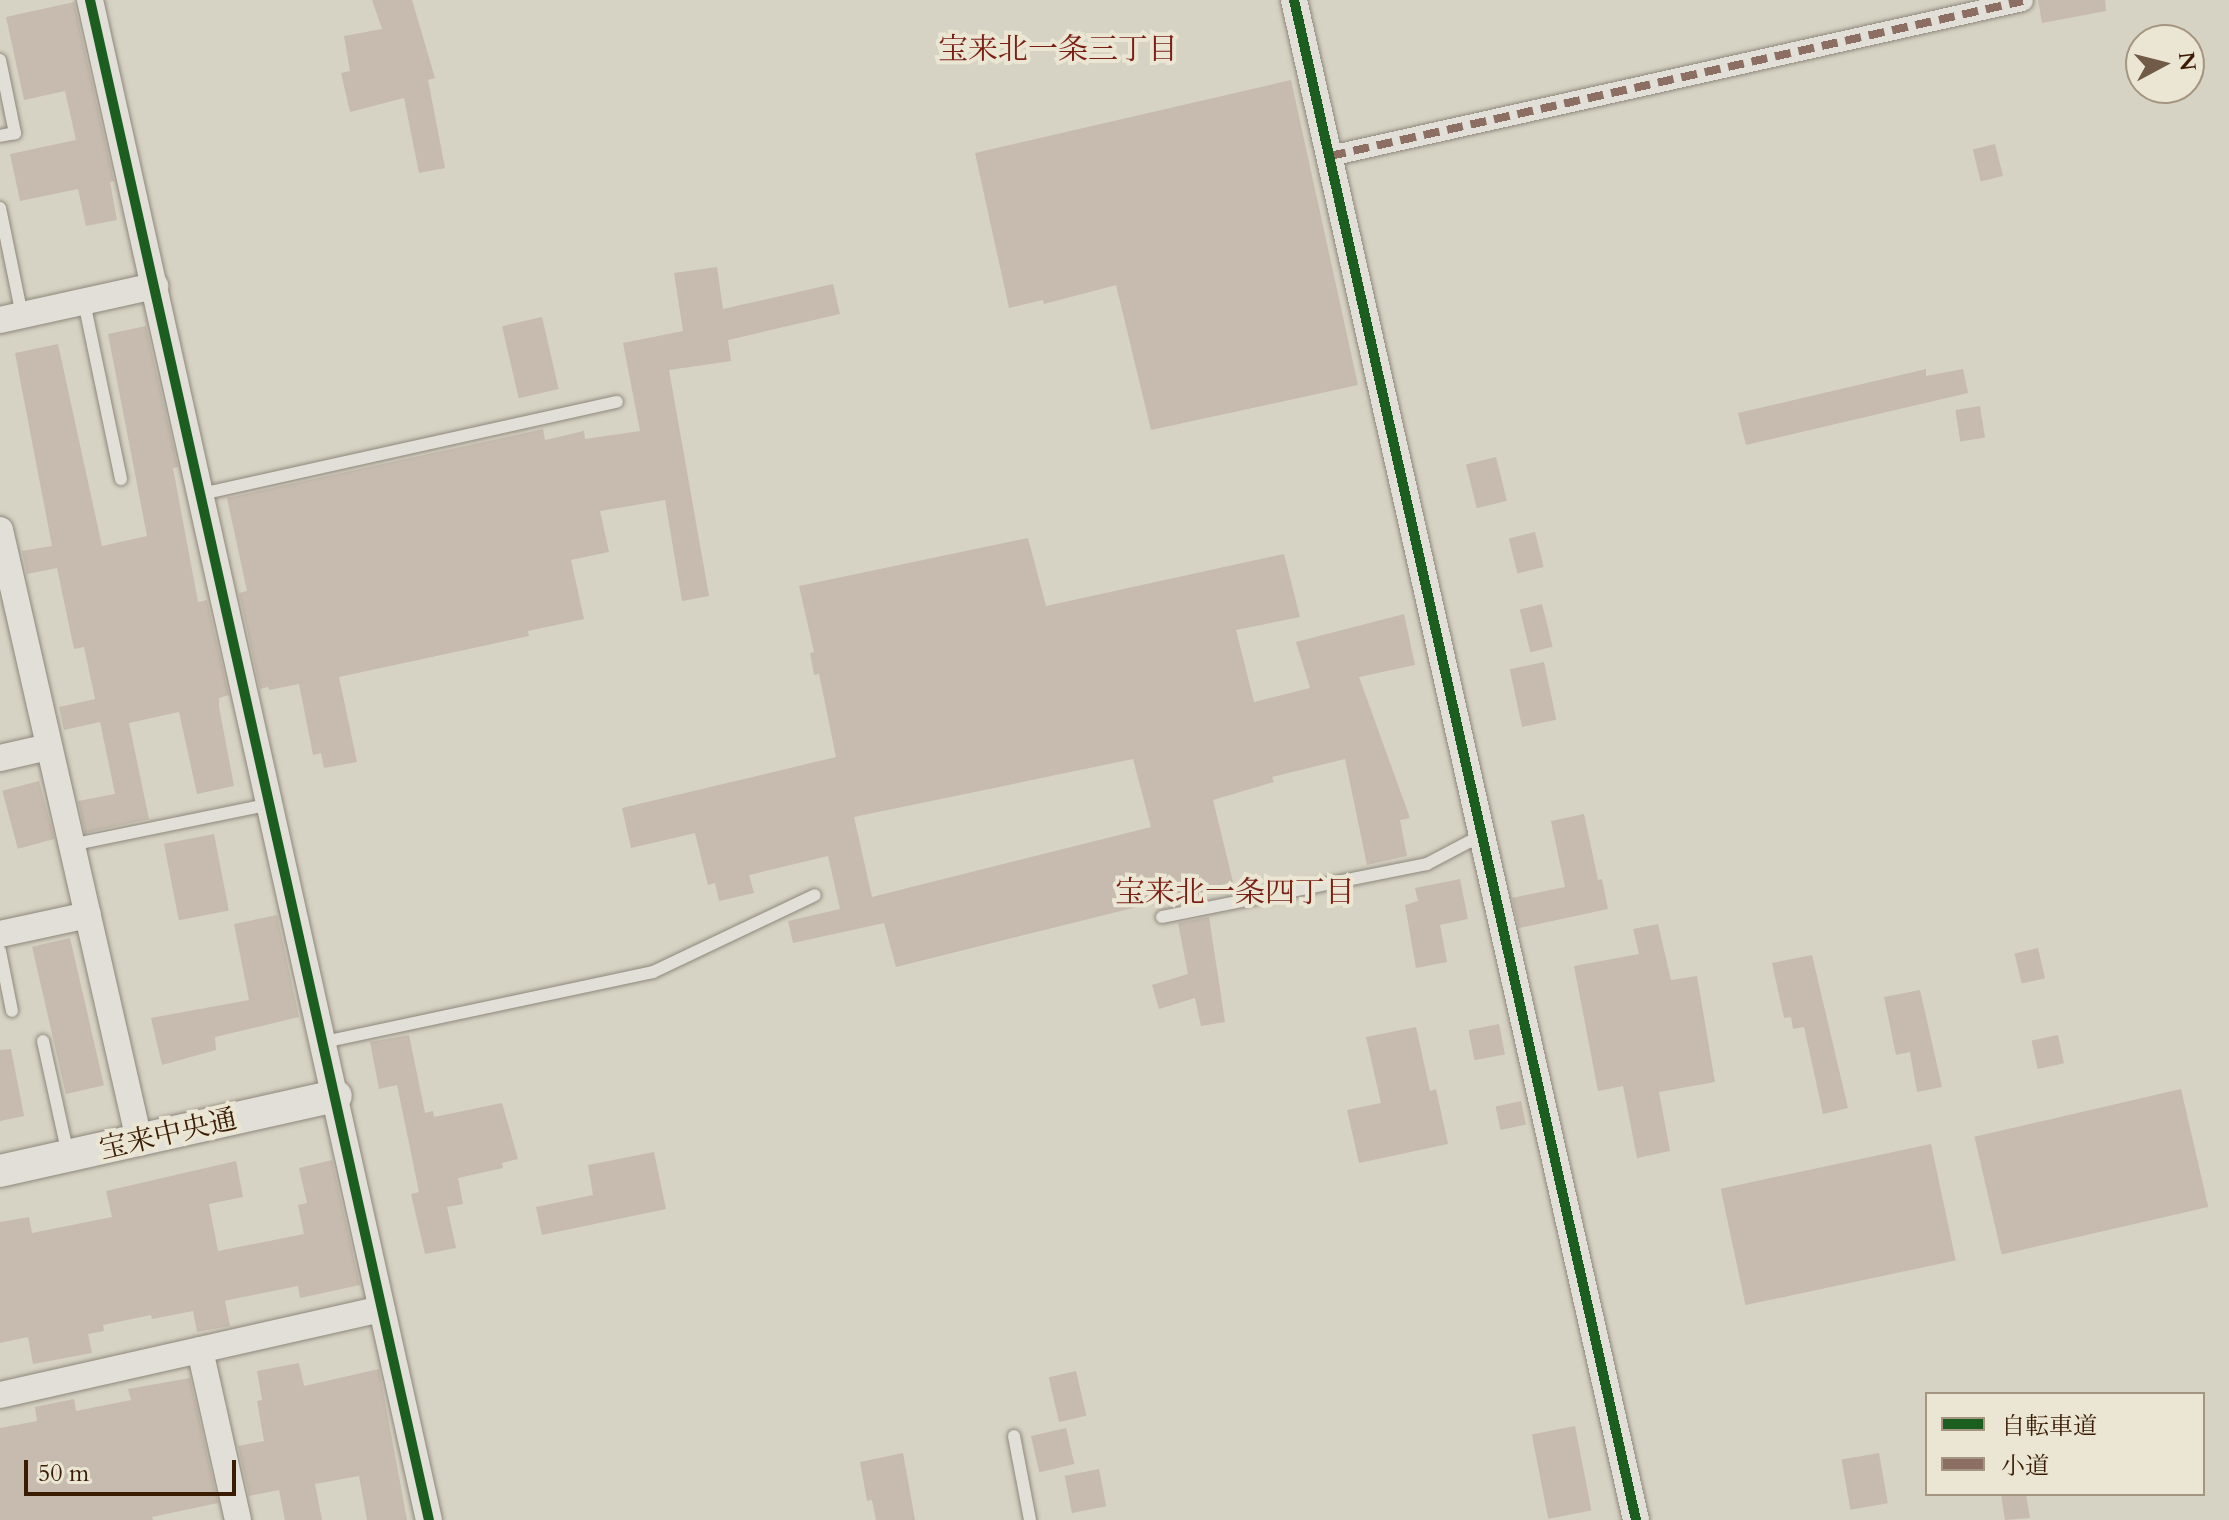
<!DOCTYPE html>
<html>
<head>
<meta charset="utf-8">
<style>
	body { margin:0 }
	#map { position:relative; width:2229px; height:1520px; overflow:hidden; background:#d7d3c4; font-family:Cardo,"Noto Serif JP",serif }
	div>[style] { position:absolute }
	.building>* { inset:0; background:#c6bbae; transform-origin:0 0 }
	.roads { filter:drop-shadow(0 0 2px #8e887c) drop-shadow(0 0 2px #8e887c) }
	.service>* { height:12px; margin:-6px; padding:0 6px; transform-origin:6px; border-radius:6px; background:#e1dfd7 }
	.pedestrian>* { height:20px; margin:-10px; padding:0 10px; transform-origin:10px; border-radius:10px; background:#e1dfd7 }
	.minor>* { height:26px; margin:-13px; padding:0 13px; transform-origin:13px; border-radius:13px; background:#e1dfd7 }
	.tertiary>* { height:32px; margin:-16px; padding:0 16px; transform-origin:16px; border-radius:16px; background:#e1dfd7 }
	.quiet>* { height:8px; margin-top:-4px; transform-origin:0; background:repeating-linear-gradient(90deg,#8d6e63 0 16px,transparent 0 24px) }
	.cycleway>* { height:10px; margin:-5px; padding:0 5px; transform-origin:5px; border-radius:5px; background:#1b5e20 }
	span { translate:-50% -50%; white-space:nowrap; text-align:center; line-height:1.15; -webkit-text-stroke:8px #eae6d3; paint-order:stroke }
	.street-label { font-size:28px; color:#3a1b04 }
	.neighbourhood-label { font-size:30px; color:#7a1f14 }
	.legend { position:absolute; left:1925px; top:1392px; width:280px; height:104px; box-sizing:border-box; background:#eae6d3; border:2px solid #a49580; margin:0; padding:10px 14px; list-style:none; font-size:24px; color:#3a1b04 }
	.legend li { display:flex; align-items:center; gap:16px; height:40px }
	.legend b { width:40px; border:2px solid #a49580 }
	.north { position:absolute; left:2125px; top:24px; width:80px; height:80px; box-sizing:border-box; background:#eae6d3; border:2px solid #a49580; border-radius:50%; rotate:83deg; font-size:22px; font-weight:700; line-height:32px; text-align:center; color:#3a1b04 }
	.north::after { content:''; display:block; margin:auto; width:28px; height:36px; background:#715b47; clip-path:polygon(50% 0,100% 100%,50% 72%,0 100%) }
	.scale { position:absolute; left:24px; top:1460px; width:212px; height:36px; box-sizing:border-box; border:4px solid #3a1b04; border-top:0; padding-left:10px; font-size:24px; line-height:28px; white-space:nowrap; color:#3a1b04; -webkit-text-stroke:6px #eae6d3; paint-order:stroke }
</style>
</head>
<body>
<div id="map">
	<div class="building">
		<i style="clip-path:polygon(372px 0,412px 0,435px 78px,428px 80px,445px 168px,419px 173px,404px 98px,350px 112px,341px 73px,350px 71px,344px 36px,382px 29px)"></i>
		<i style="clip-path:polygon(2038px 0,2105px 0,2106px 11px,2042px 23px)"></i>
		<i style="clip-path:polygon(74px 2px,114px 181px,110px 182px,117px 220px,86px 226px,78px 189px,20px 201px,10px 154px,76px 140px,65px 91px,24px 100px,6px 17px)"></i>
		<i style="clip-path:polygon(1291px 80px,1358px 385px,1151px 430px,1116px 285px,1044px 304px,1043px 300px,1009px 308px,975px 153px)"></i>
		<i style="left:1995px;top:144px;width:33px;height:23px;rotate:76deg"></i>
		<i style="clip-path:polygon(717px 267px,723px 309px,833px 284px,840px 314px,728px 340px,731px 361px,669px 370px,709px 596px,682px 601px,665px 500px,600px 511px,609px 552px,571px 560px,584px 619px,528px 631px,529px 636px,492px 644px,339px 677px,357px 762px,324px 768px,321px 753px,313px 755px,299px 684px,269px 690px,268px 687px,260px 689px,239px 593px,247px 591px,227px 498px,543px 429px,545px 440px,584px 431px,585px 439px,640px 431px,623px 343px,683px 331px,674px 273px)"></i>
		<i style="left:542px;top:317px;width:74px;height:41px;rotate:77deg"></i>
		<i style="clip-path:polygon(146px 326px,178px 467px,173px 468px,198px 602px,207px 600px,229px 695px,219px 698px,219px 707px,234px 786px,197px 794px,179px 712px,129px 723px,149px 819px,85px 833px,78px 801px,115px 794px,100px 722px,64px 730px,59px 707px,95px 699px,84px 647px,74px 649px,57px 568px,27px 574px,22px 551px,52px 546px,15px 353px,58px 344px,102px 546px,147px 536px,108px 334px)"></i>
		<i style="clip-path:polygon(1926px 369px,1926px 376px,1963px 369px,1968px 393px,1746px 445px,1738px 413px)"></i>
		<i style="left:1980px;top:406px;width:32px;height:25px;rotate:81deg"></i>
		<i style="left:1496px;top:457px;width:45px;height:31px;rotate:76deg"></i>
		<i style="left:1535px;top:532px;width:36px;height:27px;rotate:76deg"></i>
		<i style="clip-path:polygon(evenodd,1028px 538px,1046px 606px,1284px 554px,1300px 617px,1236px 630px,1254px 702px,1310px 688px,1296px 642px,1404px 614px,1415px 665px,1359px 677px,1410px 818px,1400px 820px,1407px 856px,1367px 865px,1345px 759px,1272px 777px,1274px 782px,1213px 800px,1233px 882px,1204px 889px,1206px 899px,1175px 905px,1173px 898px,896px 967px,884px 923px,793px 943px,788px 921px,840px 909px,828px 856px,749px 875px,754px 893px,719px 901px,715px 883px,708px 885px,695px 833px,631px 848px,622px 808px,836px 757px,819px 674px,814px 675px,810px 653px,814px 652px,799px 586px,1028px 538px,1133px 759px,1151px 827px,872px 897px,854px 817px,1133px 759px)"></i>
		<i style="left:1542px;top:604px;width:44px;height:23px;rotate:76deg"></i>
		<i style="left:1544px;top:662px;width:59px;height:35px;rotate:78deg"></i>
		<i style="left:39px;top:781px;width:60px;height:38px;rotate:75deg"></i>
		<i style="clip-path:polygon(1584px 814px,1598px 880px,1602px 879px,1608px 909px,1519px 928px,1512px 898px,1565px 887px,1551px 821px)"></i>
		<i style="left:214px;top:834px;width:78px;height:51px;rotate:79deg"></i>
		<i style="clip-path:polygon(1460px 879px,1468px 919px,1440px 925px,1447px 962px,1416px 968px,1405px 905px,1418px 901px,1415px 888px)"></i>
		<i style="clip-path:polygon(277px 915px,299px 1017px,215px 1037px,216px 1050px,162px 1065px,151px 1018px,249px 1000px,234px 924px)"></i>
		<i style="clip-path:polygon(1209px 917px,1225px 1022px,1201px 1026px,1195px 998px,1159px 1009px,1152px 985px,1188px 974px,1178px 923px)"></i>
		<i style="clip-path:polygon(1658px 924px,1671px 980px,1697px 976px,1715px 1082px,1659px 1092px,1670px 1151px,1637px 1158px,1623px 1086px,1598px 1091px,1574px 966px,1639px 954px,1633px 929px)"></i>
		<i style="left:70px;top:938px;width:151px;height:39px;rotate:77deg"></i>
		<i style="left:2038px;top:948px;width:31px;height:24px;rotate:77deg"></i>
		<i style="clip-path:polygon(1812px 955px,1848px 1108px,1823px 1114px,1804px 1027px,1793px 1029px,1791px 1017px,1784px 1018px,1772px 963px)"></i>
		<i style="clip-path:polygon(1920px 990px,1942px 1087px,1917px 1092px,1910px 1052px,1896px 1055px,1884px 997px)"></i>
		<i style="left:1499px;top:1024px;width:31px;height:31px;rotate:79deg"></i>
		<i style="clip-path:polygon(1416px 1027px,1430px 1091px,1436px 1089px,1448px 1144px,1359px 1163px,1347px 1110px,1381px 1103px,1366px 1037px)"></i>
		<i style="clip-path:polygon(409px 1035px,425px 1113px,433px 1111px,434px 1117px,502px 1103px,518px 1159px,502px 1163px,503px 1168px,458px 1178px,463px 1204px,447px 1207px,456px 1248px,425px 1254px,411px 1194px,419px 1192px,397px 1085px,379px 1089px,370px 1042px)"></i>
		<i style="left:2058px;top:1035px;width:29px;height:27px;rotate:78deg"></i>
		<i style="clip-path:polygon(11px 1049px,24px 1116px,0 1121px,0 1050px)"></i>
		<i style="left:2181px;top:1089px;width:121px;height:212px;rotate:77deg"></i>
		<i style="left:1521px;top:1101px;width:24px;height:26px;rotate:78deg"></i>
		<i style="left:1931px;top:1144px;width:119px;height:215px;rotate:78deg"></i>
		<i style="clip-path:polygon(654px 1152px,666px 1209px,542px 1235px,536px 1207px,593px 1195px,588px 1165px)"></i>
		<i style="clip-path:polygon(332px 1160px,360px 1285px,300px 1298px,298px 1286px,233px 1299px,225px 1301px,230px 1326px,197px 1332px,193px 1311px,152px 1319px,151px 1315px,103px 1325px,104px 1331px,88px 1334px,92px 1353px,33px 1364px,28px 1337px,0 1343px,0 1222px,29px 1217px,32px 1233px,112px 1217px,106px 1191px,236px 1161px,243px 1197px,209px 1204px,218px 1251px,304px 1234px,298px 1205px,307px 1203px,299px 1168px)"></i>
		<i style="clip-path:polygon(299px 1363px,304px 1386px,379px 1369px,407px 1520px,367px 1520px,359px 1476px,315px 1484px,322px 1520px,285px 1520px,279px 1490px,249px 1496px,238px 1446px,264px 1441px,257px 1401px,262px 1400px,257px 1371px)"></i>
		<i style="left:1076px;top:1371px;width:46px;height:28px;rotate:77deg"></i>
		<i style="clip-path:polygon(190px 1378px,218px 1503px,152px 1517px,153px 1520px,0 1520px,0 1428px,37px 1421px,35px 1407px,74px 1399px,76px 1411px,131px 1400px,128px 1389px)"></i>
		<i style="left:1575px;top:1426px;width:86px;height:44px;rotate:79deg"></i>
		<i style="left:1066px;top:1428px;width:37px;height:36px;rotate:77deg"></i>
		<i style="clip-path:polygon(903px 1453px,915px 1520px,876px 1520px,872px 1500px,867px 1501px,860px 1462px)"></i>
		<i style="left:1879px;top:1453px;width:51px;height:38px;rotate:80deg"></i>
		<i style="left:1099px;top:1469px;width:38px;height:35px;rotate:79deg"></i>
		<i style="clip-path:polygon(2001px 1494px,2026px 1494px,2030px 1518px,2005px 1520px)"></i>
	</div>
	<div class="roads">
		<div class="service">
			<i style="left:0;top:60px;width:75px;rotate:78.4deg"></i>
			<i style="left:15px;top:133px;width:15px;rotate:169deg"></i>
			<i style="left:0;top:208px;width:109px;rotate:78.4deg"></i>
			<i style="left:84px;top:302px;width:181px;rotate:78.2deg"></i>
			<i style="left:201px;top:494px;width:426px;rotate:-12.5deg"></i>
			<i style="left:71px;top:845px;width:204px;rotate:-11.6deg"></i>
			<i style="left:1162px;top:917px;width:270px;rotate:-11.3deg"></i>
			<i style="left:1427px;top:864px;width:62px;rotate:-27.8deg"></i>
			<i style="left:0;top:951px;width:61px;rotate:78.7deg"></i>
			<i style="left:43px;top:1041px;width:117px;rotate:77.6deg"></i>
			<i style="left:324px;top:1042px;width:336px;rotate:-12deg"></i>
			<i style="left:653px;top:972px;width:179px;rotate:-25.4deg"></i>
			<i style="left:1014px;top:1436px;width:86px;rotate:79.2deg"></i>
		</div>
		<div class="pedestrian">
			<i style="left:1330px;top:156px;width:710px;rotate:-12.61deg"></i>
		</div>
		<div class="minor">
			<i style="left:90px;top:0;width:1557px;rotate:77.43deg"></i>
			<i style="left:1294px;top:0;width:1558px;rotate:77.32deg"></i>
			<i style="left:0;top:320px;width:159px;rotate:-12.4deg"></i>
			<i style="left:0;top:530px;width:626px;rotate:77.16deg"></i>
			<i style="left:0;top:758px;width:49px;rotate:-12.9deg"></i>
			<i style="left:0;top:934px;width:90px;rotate:-12.2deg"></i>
			<i style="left:200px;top:1350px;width:174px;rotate:77.4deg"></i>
			<i style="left:0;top:1395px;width:391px;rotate:-12.7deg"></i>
		</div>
		<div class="tertiary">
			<i style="left:0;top:1171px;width:344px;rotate:-12.6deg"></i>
		</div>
	</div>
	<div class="quiet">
		<i style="left:1330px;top:156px;width:710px;rotate:-12.61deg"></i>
	</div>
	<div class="cycleway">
		<i style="left:90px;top:0;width:1557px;rotate:77.43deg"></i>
		<i style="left:1294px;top:0;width:1558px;rotate:77.32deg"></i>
	</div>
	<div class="street-label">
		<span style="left:168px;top:1134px;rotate:-13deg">宝来中央通</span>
	</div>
	<div class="neighbourhood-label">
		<span style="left:1058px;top:50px">宝来北一条三丁目</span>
		<span style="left:1235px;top:893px">宝来北一条四丁目</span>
	</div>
	<ul class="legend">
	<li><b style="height:10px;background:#1b5e20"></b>自転車道</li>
	<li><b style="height:10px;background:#8d6e63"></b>小道</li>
	</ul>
	<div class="north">N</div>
	<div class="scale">50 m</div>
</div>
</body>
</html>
